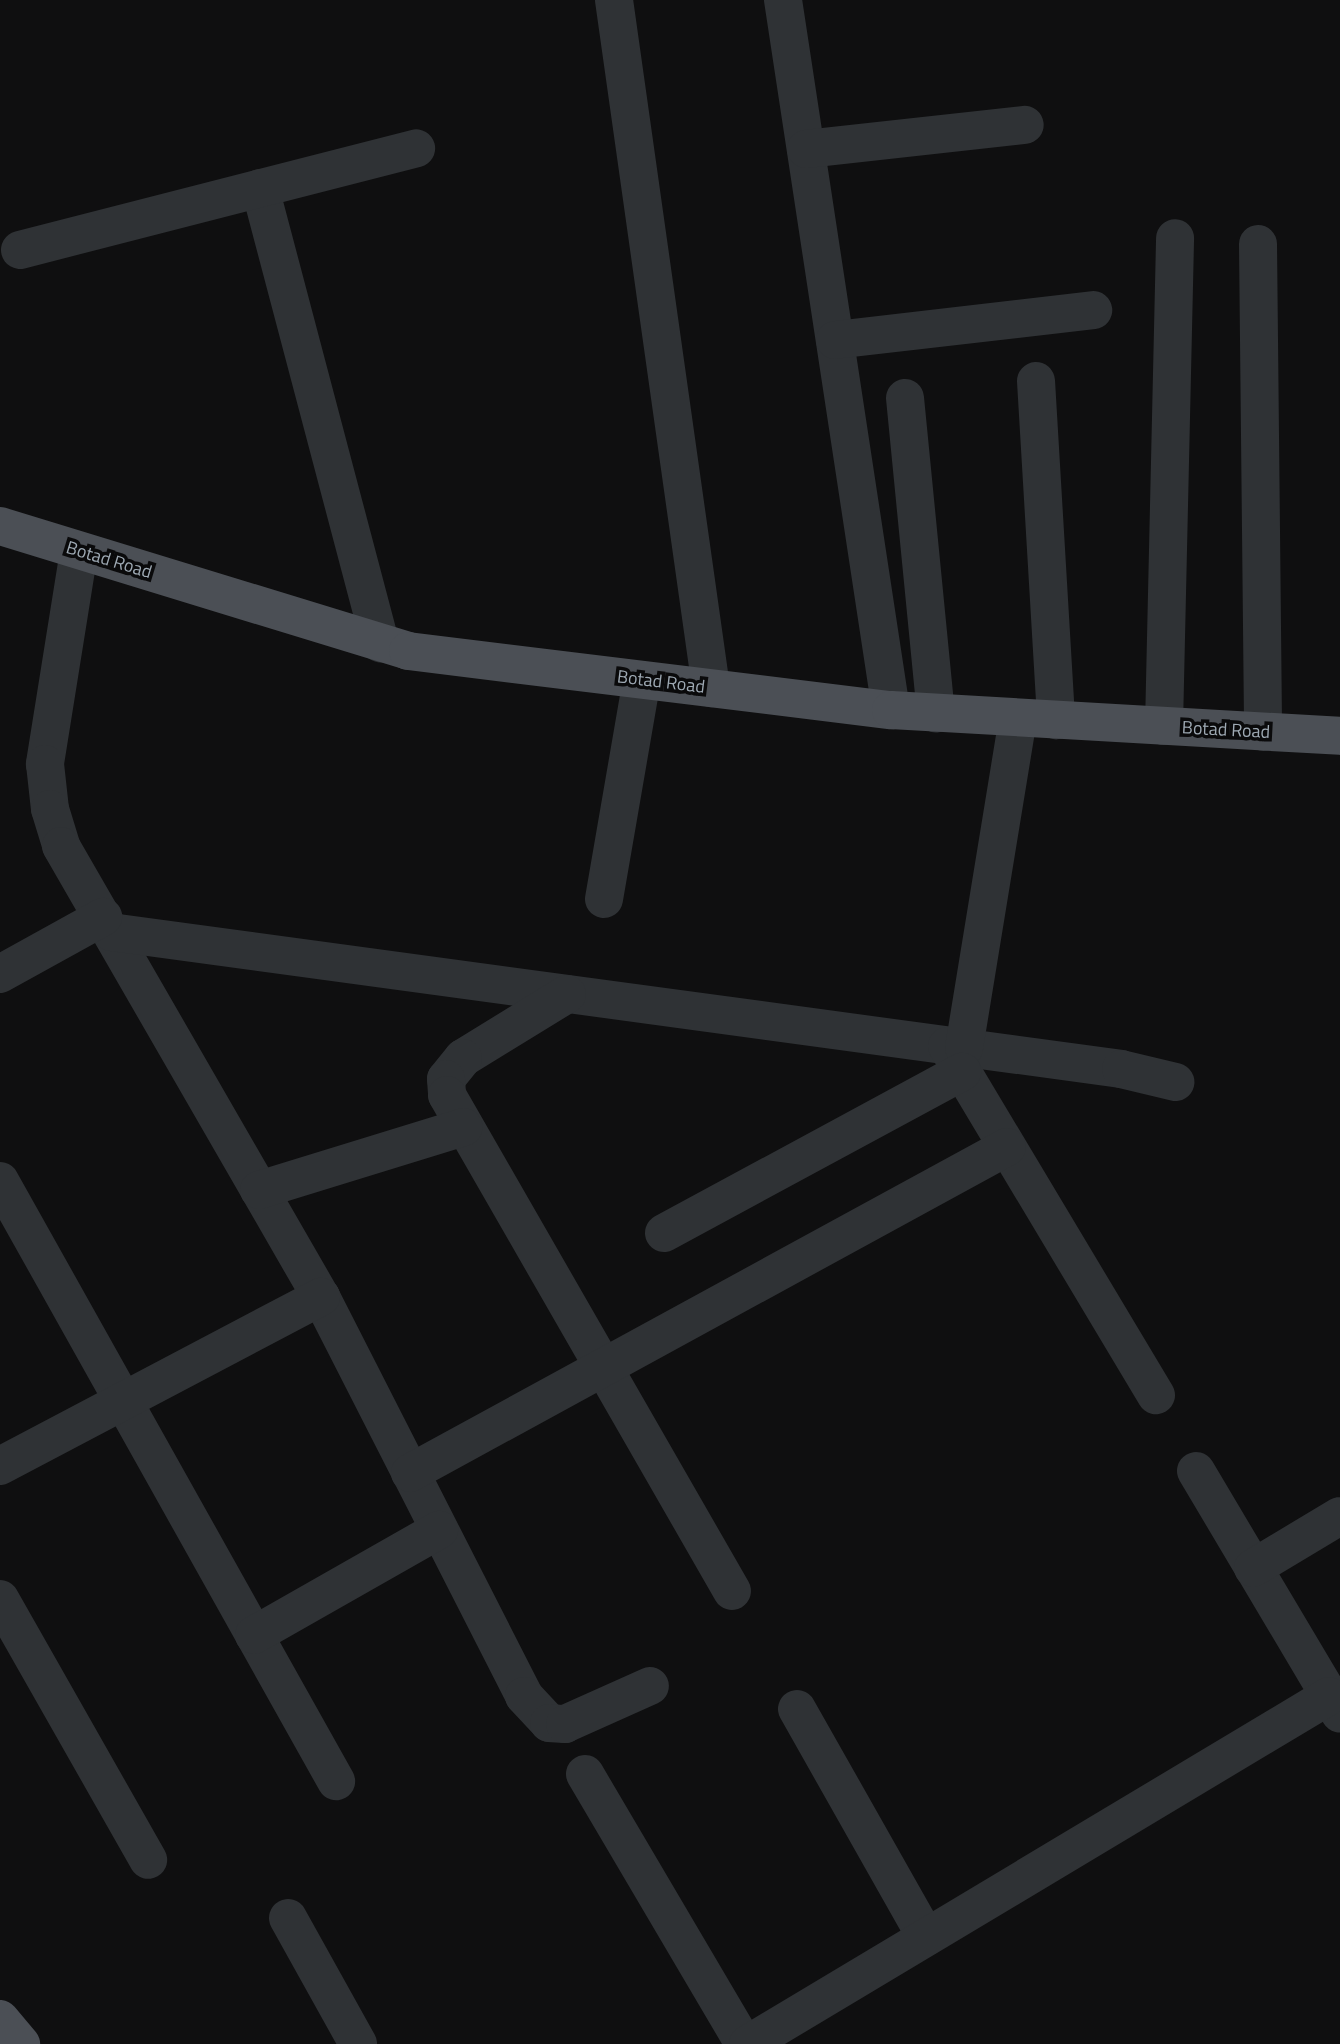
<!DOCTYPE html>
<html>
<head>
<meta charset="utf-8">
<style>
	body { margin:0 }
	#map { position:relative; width:1340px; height:2044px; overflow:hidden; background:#0f0f10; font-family:"Titillium Web",sans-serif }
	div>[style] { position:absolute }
	.minor>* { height:38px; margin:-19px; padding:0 19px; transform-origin:19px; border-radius:19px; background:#2f3235 }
	.major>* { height:38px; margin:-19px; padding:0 19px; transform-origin:19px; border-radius:19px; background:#4b4f55 }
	span { translate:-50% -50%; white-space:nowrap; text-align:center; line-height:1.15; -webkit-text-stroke:7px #0a0a0b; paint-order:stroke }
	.street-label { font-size:18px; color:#9ea9b3 }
</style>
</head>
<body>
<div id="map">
	<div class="minor">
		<i style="left:614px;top:0;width:695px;rotate:81.97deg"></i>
		<i style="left:783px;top:0;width:718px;rotate:81.35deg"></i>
		<i style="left:806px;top:149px;width:220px;rotate:-6.3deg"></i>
		<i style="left:260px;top:188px;width:471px;rotate:75.2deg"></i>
		<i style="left:1258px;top:244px;width:488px;rotate:89.4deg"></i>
		<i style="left:20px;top:250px;width:409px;rotate:-14.4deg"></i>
		<i style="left:835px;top:340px;width:260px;rotate:-6.6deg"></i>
		<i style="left:1036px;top:381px;width:340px;rotate:86.6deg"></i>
		<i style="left:905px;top:398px;width:317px;rotate:84.4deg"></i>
		<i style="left:79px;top:551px;width:216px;rotate:99.1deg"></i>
		<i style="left:45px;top:764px;width:45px;rotate:83.7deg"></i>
		<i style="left:50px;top:809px;width:39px;rotate:73deg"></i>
		<i style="left:61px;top:846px;width:521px;rotate:60.04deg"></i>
		<i style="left:321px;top:1297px;width:448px;rotate:63deg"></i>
		<i style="left:524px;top:1696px;width:37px;rotate:47deg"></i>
		<i style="left:549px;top:1723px;width:16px;rotate:4deg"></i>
		<i style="left:565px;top:1724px;width:93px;rotate:-24.1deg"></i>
		<i style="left:1164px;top:726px;width:488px;rotate:-88.7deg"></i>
		<i style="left:604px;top:899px;width:222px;rotate:-80.2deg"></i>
		<i style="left:111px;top:932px;width:1019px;rotate:7.72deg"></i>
		<i style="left:1121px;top:1069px;width:56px;rotate:13.5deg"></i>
		<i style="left:0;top:974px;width:118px;rotate:-29deg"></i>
		<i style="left:567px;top:994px;width:122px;rotate:148.4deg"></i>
		<i style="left:463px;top:1058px;width:27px;rotate:129deg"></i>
		<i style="left:446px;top:1079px;width:16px;rotate:86deg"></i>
		<i style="left:447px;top:1095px;width:572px;rotate:60.12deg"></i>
		<i style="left:947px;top:1046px;width:407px;rotate:59.1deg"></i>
		<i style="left:964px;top:1048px;width:334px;rotate:-80.7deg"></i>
		<i style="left:0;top:1181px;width:688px;rotate:60.75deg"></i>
		<i style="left:259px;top:1190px;width:214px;rotate:-17.1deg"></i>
		<i style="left:664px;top:1233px;width:339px;rotate:-28.4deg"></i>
		<i style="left:0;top:1466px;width:363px;rotate:-27.8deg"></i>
		<i style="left:1196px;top:1471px;width:282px;rotate:59.3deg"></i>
		<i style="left:410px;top:1473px;width:680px;rotate:-28.64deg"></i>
		<i style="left:1253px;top:1568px;width:101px;rotate:-30.9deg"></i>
		<i style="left:0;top:1599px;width:300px;rotate:60.4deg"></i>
		<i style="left:254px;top:1635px;width:213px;rotate:-29.6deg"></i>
		<i style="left:797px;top:1709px;width:262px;rotate:60.5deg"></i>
		<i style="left:585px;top:1774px;width:313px;rotate:59.5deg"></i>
		<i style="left:288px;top:1918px;width:144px;rotate:60.9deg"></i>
		<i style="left:748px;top:2044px;width:677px;rotate:-30.92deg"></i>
	</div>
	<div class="major">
		<i style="left:0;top:526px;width:427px;rotate:17deg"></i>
		<i style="left:408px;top:651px;width:487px;rotate:7deg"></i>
		<i style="left:891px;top:710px;width:450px;rotate:3.3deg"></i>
		<i style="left:0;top:2019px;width:33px;rotate:50deg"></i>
	</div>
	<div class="street-label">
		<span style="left:109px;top:560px;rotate:17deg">Botad Road</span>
		<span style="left:661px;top:682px;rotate:7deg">Botad Road</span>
		<span style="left:1226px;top:730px;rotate:3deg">Botad Road</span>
	</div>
</div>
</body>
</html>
